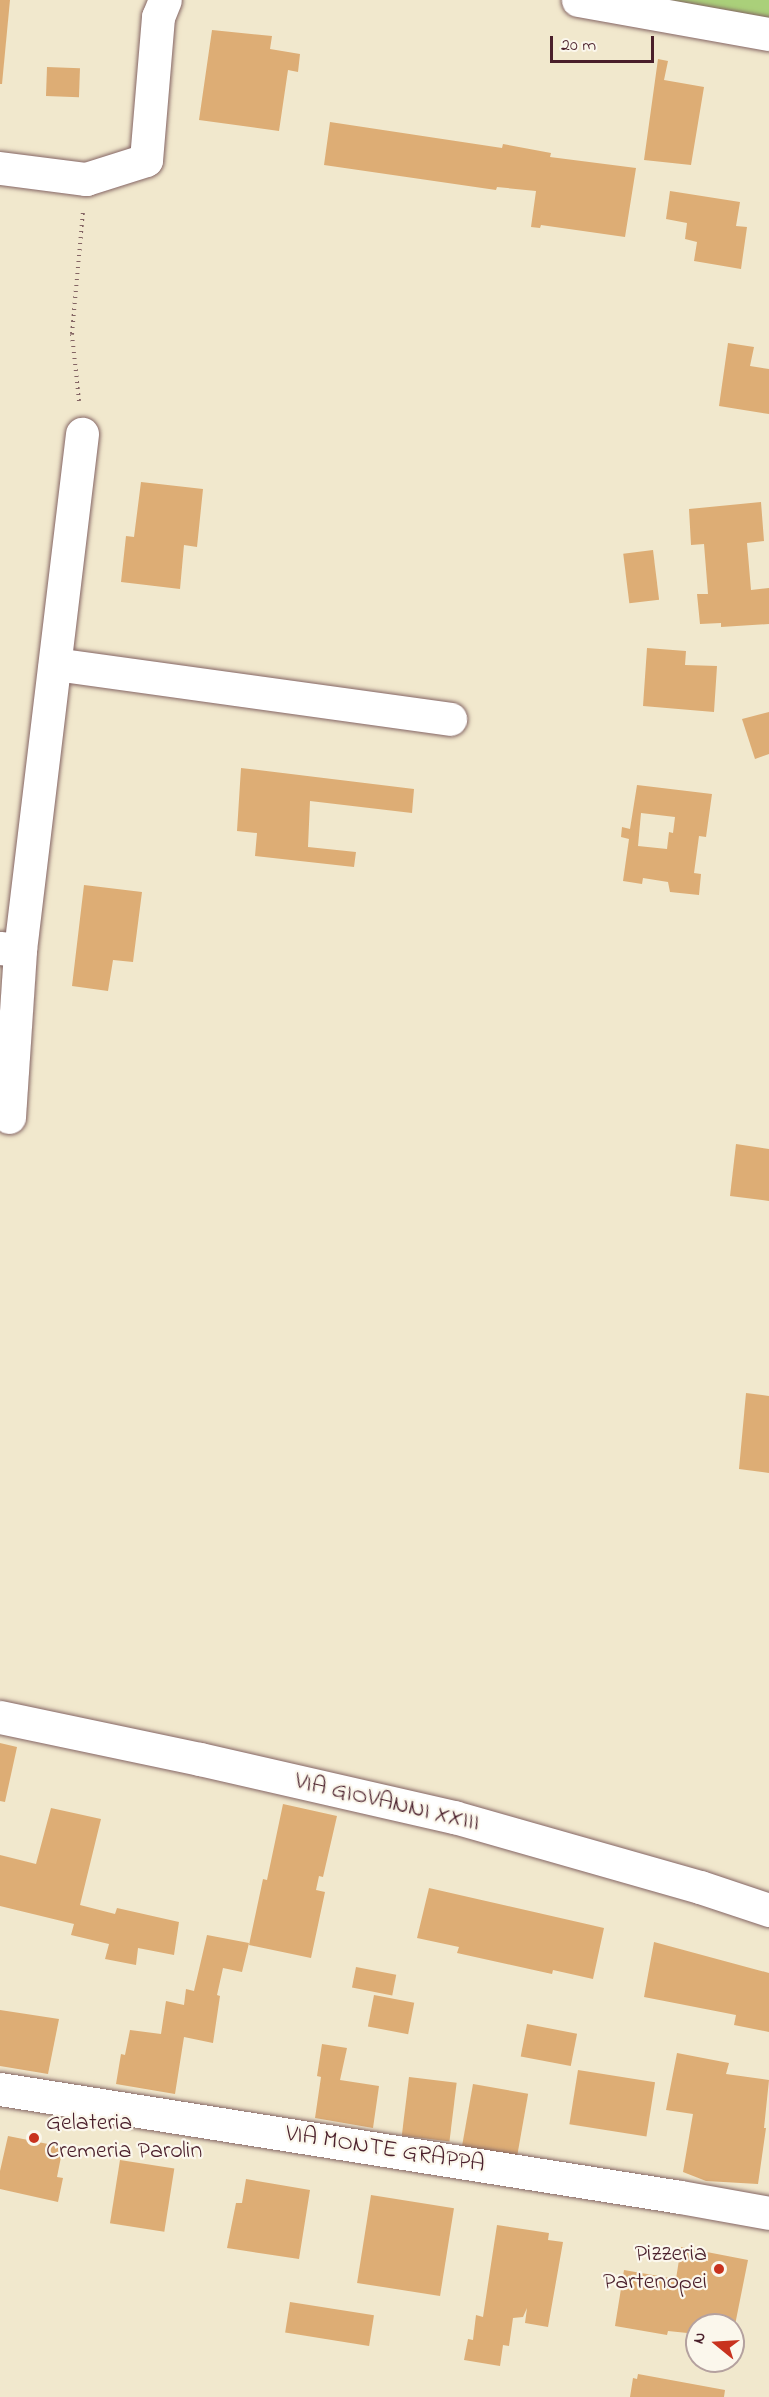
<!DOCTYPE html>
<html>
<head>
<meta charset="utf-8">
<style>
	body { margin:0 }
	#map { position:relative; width:769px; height:2397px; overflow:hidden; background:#f1e8cd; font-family:"Indie Flower",sans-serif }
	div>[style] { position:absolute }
	.green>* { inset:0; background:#aad07a }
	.building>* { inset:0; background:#ddad75; transform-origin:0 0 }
	.path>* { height:4px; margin-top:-2px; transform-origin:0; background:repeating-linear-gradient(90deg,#846564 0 1.5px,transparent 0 6px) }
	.roads { filter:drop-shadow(0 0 2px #846564) drop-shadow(0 0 2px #846564) }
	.minor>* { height:33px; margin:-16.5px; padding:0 16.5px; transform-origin:16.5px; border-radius:16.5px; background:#fff }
	.dots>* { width:16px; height:16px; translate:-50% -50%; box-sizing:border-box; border:3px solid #fbf7ec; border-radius:50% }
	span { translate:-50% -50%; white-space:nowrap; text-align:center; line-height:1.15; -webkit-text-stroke:4.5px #fbf7ec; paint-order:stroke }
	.street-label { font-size:24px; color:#4a1f2b }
	.poi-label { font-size:24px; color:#4a1f2b }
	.left { translate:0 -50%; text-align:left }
	.right { translate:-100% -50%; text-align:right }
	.north { position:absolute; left:685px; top:2313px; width:60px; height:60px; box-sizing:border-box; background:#fbf7ec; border:2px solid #b4a19f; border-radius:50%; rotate:288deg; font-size:16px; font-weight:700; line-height:24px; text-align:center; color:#4a1f2b }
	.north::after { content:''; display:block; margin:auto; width:21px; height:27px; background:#c8321e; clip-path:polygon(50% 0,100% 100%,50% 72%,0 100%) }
	.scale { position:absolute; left:550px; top:36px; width:104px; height:27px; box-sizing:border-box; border:3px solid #4a1f2b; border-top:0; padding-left:8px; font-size:18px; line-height:21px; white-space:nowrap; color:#4a1f2b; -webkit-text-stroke:4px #fbf7ec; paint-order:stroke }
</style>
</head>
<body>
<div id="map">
	<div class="green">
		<i style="clip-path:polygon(646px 0,769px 0,769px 20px)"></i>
	</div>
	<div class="building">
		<i style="clip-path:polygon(0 0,10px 0,2px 84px,0 84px)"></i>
		<i style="clip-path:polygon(212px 30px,272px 36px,270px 49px,300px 54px,298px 72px,288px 70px,279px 131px,199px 120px)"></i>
		<i style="clip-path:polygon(658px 59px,668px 61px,664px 80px,704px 87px,691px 165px,644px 160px)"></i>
		<i style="left:47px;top:67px;width:33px;height:29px;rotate:2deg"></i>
		<i style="clip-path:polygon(330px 122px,502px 148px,503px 144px,551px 153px,550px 157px,636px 168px,625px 237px,541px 225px,540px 228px,531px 227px,536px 191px,497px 187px,496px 190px,324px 165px)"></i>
		<i style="clip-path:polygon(670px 191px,740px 202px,736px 226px,747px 227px,741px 269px,694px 261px,697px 242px,685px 239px,687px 223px,666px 219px)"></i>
		<i style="clip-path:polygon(728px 343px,754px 347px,750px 366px,769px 369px,769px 414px,719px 406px)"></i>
		<i style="clip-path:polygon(141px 482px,203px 489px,197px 547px,184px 545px,180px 589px,121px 582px,126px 536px,134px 537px)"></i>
		<i style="clip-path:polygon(761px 502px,764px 541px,747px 543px,751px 590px,769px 588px,769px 624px,721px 627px,721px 623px,700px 624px,697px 594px,708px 594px,704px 544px,691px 545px,689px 509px)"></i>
		<i style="left:653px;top:550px;width:50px;height:30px;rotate:83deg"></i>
		<i style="clip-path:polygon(647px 648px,686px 651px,685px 665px,717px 666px,714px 712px,643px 706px)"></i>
		<i style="clip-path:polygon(769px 712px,769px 754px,755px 759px,742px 719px)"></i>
		<i style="clip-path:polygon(241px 768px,414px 789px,412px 813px,310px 801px,308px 847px,356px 852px,354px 867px,255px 856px,257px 833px,237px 831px)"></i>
		<i style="clip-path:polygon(evenodd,637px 785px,712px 794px,706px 837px,699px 836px,694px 873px,701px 874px,699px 895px,670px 892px,668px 882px,643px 878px,642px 884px,623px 881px,629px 839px,621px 837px,622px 827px,630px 829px,637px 785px,641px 813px,675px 817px,673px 833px,669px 832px,667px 849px,638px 846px,641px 813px)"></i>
		<i style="clip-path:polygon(84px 885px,142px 892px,133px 962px,113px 960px,108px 991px,72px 986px)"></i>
		<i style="clip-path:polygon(736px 1144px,769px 1149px,769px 1201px,730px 1196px)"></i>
		<i style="clip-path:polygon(746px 1393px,769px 1396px,769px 1473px,739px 1469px)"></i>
		<i style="clip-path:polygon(0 1743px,17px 1747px,5px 1802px,0 1801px)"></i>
		<i style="clip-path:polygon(283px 1804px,337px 1816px,323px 1877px,319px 1876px,316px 1890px,325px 1892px,311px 1958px,249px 1945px,263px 1879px,267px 1880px)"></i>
		<i style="clip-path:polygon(51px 1808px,101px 1819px,80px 1905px,115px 1914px,117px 1908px,179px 1922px,174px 1955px,138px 1948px,136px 1965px,105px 1959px,109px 1944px,71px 1935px,74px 1924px,0 1906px,0 1855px,36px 1864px)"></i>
		<i style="clip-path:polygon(429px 1888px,604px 1928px,593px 1979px,553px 1970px,552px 1974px,457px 1953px,459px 1947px,417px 1938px)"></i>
		<i style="clip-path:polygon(207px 1935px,249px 1943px,242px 1972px,223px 1968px,217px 1995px,220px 1996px,213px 2043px,184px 2037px,175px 2094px,116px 2084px,121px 2054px,125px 2055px,130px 2030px,161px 2034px,166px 2001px,184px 2005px,186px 1989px,194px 1991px)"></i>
		<i style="clip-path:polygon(654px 1942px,769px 1973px,769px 2032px,734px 2025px,736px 2015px,644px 1997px)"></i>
		<i style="left:356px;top:1967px;width:41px;height:21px;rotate:11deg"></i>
		<i style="left:374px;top:1995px;width:41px;height:32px;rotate:11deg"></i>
		<i style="clip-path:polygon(0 2010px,59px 2019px,48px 2074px,0 2066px)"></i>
		<i style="left:527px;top:2024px;width:51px;height:33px;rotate:11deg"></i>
		<i style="clip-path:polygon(322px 2044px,347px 2048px,340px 2080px,379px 2086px,373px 2128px,315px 2118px,321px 2077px,317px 2076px)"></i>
		<i style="clip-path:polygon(677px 2053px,729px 2063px,726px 2074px,769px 2080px,764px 2128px,766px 2128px,758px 2184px,706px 2181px,683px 2172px,693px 2114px,666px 2110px)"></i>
		<i style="left:578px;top:2070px;width:78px;height:55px;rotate:9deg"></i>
		<i style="left:409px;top:2077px;width:48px;height:59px;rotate:7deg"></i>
		<i style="left:473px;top:2084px;width:56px;height:64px;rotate:10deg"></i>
		<i style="clip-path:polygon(8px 2136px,63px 2147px,57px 2177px,63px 2178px,58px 2202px,0 2189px,0 2171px)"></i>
		<i style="left:120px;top:2160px;width:55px;height:64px;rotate:9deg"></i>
		<i style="clip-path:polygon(246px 2179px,310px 2190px,299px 2259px,227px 2248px,236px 2203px,242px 2203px)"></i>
		<i style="left:371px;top:2195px;width:84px;height:89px;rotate:9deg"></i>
		<i style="clip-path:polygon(497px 2225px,549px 2233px,548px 2240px,563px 2242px,548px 2327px,525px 2323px,527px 2308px,523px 2317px,513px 2318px,509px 2346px,503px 2345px,500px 2366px,464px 2360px,468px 2339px,473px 2340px,476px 2315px,483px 2317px)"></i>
		<i style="clip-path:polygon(681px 2247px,748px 2260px,735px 2325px,715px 2322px,714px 2325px,697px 2325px,697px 2334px,668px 2331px,667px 2335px,615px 2326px,624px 2270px,676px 2279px)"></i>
		<i style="left:290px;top:2302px;width:85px;height:31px;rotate:9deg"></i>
		<i style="clip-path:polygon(638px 2374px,725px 2390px,724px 2397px,630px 2397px,633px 2378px,637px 2379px)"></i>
	</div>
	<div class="path">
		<i style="left:79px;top:401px;width:67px;rotate:-96deg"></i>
		<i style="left:72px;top:334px;width:123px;rotate:-84.9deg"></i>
	</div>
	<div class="roads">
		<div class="minor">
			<i style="left:578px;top:0;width:194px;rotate:10.1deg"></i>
			<i style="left:0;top:168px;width:87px;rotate:7.3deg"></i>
			<i style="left:86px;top:179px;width:63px;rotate:-17.6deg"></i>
			<i style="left:146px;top:160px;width:144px;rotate:-85.2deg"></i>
			<i style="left:158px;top:17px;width:18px;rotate:-68deg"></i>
			<i style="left:55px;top:664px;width:399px;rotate:7.9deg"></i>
			<i style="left:0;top:948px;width:20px;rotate:6deg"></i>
			<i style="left:20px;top:950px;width:520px;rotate:-83.15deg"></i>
			<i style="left:9px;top:1117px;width:167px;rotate:-86.2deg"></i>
			<i style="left:0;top:1717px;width:204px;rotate:11.9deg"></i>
			<i style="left:200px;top:1759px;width:261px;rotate:12.9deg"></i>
			<i style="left:454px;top:1817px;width:256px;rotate:15.9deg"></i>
			<i style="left:700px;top:1887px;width:73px;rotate:18.4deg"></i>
			<i style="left:0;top:2089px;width:689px;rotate:9.02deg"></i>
			<i style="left:680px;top:2197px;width:90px;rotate:10.2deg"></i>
		</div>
	</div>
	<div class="dots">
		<i style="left:34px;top:2138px;background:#c8321e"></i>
		<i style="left:719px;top:2269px;background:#c8321e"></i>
	</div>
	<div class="street-label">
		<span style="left:387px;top:1803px;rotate:13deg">VIA GIOVANNI XXIII</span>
		<span style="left:385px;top:2150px;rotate:9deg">VIA MONTE GRAPPA</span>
	</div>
	<div class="poi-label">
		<span class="left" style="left:46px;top:2138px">Gelateria<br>Cremeria Parolin</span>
		<span class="right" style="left:707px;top:2269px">Pizzeria<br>Partenopei</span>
	</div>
	<div class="north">N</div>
	<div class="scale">20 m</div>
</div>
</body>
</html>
